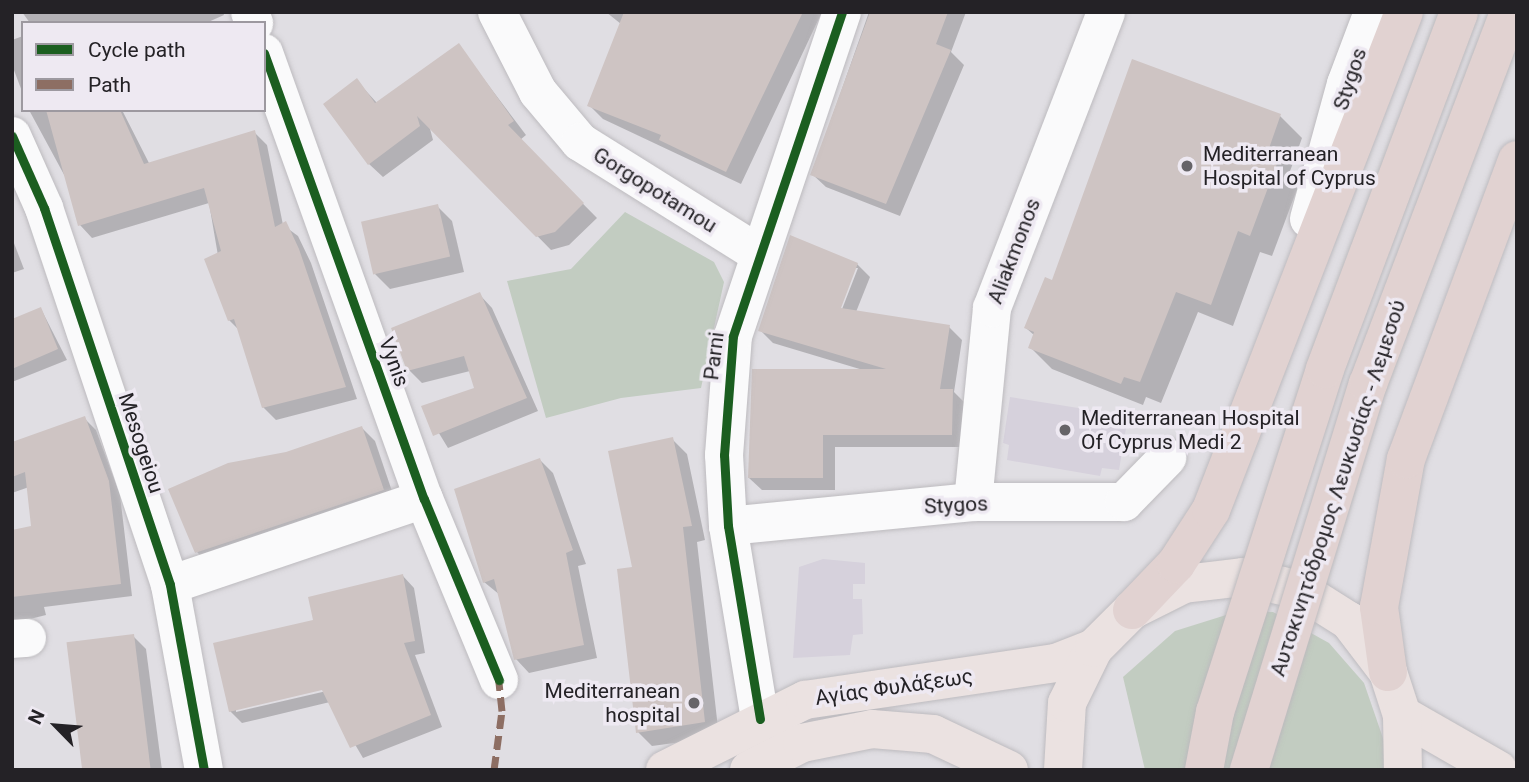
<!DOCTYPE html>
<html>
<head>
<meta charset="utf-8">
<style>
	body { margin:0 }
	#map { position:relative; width:1529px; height:782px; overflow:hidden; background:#e0dee3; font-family:Roboto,sans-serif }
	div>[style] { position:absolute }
	.built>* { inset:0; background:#d6d1dc }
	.green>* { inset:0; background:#c2ccc1 }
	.shadow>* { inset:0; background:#0003 }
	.building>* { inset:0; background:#cec4c3; transform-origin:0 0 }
	.roads { filter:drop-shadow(0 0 2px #bdbbbf) drop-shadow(0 0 2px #bdbbbf) }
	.minor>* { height:38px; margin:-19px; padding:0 19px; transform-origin:19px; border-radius:19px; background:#fafafb }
	.major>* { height:38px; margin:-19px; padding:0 19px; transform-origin:19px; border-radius:19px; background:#ebe2e1 }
	.highway>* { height:38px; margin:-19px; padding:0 19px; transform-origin:19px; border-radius:19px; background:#e1d2d1 }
	.bridges { filter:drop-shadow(0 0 2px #bcbabd) drop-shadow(0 0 2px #bcbabd) }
	.highway-bridge>* { height:38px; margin:-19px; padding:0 19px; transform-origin:19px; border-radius:19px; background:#e1d2d1 }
	.quiet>* { height:7px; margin-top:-3.5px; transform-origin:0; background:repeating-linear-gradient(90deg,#8d6e63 0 14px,transparent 0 21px) }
	.cycleway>* { height:9px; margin:-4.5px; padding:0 4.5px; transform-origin:4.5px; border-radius:4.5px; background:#1b5e20 }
	.dots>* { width:19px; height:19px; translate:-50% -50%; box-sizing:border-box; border:4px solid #eee9f2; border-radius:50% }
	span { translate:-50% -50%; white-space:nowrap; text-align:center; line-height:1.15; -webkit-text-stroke:7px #eee9f2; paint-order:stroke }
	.street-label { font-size:21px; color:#242226 }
	.poi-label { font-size:21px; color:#242226 }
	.left { translate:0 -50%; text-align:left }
	.right { translate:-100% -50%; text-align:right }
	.frame { position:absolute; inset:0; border:14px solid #242226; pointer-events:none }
	.legend { position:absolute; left:21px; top:21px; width:245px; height:91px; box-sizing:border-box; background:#eee9f2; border:2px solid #9d99a0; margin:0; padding:9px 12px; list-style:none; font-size:21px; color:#242226 }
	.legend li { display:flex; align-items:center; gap:14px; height:35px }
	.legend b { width:35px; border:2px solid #9d99a0 }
	.north { position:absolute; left:21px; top:691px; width:70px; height:70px; -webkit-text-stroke:5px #eee9f2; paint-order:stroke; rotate:295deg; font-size:19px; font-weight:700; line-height:28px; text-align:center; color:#242226 }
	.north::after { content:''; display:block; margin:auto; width:24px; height:32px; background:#242226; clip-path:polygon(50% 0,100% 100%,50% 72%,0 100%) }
</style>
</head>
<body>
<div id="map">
	<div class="built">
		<i style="clip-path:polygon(1010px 397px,1128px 416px,1119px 470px,1102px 468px,1100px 476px,1007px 460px,1009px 445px,1003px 443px)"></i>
		<i style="clip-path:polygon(823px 559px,865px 563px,865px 584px,853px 584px,853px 599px,862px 599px,863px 634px,853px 635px,850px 655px,793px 658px,799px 567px)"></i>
	</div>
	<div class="green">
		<i style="clip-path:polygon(625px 212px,714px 262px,724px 282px,701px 388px,621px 398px,546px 418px,507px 281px,571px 269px)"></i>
		<i style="clip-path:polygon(1242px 610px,1273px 612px,1329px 643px,1364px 683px,1384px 741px,1385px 770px,1145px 770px,1123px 677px,1175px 631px)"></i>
	</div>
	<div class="shadow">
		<i style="clip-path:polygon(22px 12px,223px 12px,224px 15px,206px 23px,30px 23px)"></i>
		<i style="clip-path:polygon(606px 12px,822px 12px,741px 184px,603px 119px,589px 105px,621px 24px)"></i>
		<i style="clip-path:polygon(869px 12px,966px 12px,951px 52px,964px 65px,900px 216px,826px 187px,812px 174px)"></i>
		<i style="clip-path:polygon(23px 36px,23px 94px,12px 65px,12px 40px)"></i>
		<i style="clip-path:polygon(458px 45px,526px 135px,520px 140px,597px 218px,569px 245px,551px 250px,429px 125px,433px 140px,383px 177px,369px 164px,357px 81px,377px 103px)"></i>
		<i style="clip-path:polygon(29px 110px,122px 110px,150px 165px,254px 132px,267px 145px,283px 225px,298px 236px,311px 263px,357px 399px,276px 420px,263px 407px,239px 330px,229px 320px,209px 203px,92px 238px,80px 225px,68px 182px)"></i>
		<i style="clip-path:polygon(1280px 116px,1302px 138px,1289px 174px,1299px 184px,1272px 256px,1260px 252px,1233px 326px,1198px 312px,1161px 403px,1146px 397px,1143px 405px,1052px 369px,1030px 347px,1035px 336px,1026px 328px,1053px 282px)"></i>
		<i style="clip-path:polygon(437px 206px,452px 221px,464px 272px,390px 289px,375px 274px)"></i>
		<i style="clip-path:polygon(12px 238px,24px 269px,12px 273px)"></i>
		<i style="clip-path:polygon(evenodd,857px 264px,870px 277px,856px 312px,949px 327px,962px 340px,954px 392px,965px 403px,964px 447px,835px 447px,835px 490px,762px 490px,749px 478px,863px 370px,773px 343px,760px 330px,857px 264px,854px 268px,858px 268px,839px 317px,836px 316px,854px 268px)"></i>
		<i style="clip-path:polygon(479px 294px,492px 308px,538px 411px,448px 448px,423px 407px,476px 389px,470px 371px,422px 383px,409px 370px)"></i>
		<i style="clip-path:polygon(41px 309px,67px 360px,12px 382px,12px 320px)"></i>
		<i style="clip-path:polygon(84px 418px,96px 430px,120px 495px,132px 596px,44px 607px,46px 615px,14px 623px,12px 531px,33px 527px,29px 487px,12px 493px,12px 444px)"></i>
		<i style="clip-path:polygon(362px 428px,375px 441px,396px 503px,210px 566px,197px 552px)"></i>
		<i style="clip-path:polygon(672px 439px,687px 454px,705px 540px,697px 542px,719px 737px,652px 746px,638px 732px,635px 569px)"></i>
		<i style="clip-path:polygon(540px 460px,553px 473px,586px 564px,578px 566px,597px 658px,529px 673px,516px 659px,500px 595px,484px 582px)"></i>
		<i style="clip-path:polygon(evenodd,403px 576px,414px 588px,425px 653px,415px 655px,442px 727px,363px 758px,330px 702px,242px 723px,230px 711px,315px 621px,403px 576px,331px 687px,331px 690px,236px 712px,236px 709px,331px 687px)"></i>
		<i style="clip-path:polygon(133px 636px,146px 649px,162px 770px,95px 770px)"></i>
	</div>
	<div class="building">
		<i style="clip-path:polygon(624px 12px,803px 12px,726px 172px,659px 140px,661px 135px,587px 106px)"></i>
		<i style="clip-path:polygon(870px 12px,948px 12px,936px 44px,951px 50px,886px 204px,810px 175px)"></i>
		<i style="clip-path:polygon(459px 43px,514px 121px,508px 125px,584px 203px,555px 232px,536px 237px,417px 116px,420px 126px,368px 165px,323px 104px,357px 78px,375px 103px)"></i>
		<i style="clip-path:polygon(1132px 59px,1281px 114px,1266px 157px,1278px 161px,1250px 236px,1238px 231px,1211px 305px,1176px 292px,1140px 382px,1124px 377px,1121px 384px,1028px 348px,1034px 332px,1024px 328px,1045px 277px,1052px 280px)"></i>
		<i style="clip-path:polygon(46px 110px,120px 110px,144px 164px,255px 130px,275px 227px,286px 221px,299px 249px,346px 387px,262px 408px,234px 319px,228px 321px,204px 259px,221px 251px,204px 188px,78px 226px)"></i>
		<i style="left:438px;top:204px;width:54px;height:79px;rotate:77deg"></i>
		<i style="clip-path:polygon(790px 235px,858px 263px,841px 308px,950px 325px,940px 389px,953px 389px,952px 435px,823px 435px,823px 478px,748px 478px,752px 369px,886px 369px,758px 331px)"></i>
		<i style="clip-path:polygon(480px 292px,527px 398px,433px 436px,421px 406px,474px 388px,464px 356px,407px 371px,391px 328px)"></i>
		<i style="clip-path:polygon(41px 307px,58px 349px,12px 369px,12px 319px)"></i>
		<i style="clip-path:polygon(85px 416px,109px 481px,121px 584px,12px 597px,12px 530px,31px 526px,25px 472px,12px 477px,12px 442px)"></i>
		<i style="clip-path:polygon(362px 426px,384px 490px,195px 553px,168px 489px,228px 463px,286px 452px)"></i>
		<i style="clip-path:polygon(673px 437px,692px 526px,683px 527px,705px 722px,636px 733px,617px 569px,632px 567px,608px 451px)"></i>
		<i style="clip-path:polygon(540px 458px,573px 550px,566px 553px,584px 645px,514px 660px,494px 579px,483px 583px,454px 489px)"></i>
		<i style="clip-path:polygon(403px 574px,415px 641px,404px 643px,431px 715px,350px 748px,322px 690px,229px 712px,213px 643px,313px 620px,308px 597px)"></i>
		<i style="left:134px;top:634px;width:137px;height:68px;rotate:83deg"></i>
	</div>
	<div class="roads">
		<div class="minor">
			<i style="left:250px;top:12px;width:12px;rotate:70deg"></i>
			<i style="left:497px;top:12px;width:90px;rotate:62.9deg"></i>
			<i style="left:538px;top:92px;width:65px;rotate:50deg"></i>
			<i style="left:580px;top:142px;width:208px;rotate:32deg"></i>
			<i style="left:264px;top:53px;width:474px;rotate:70.3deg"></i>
			<i style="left:424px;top:499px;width:196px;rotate:67.5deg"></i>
			<i style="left:12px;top:136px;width:79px;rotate:66deg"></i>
			<i style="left:44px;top:208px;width:397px;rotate:71.5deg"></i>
			<i style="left:170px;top:585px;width:188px;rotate:79.6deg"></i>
			<i style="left:1309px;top:219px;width:140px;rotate:-74.7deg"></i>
			<i style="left:1346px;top:84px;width:77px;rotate:-69.4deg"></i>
			<i style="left:973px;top:502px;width:195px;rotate:-84.4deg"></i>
			<i style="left:992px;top:308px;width:317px;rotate:-68.9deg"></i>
			<i style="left:728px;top:526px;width:246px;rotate:-5.6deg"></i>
			<i style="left:973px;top:502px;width:151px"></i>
			<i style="left:1124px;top:502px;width:62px;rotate:-45.7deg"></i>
			<i style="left:170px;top:585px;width:268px;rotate:-18.7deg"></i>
			<i style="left:12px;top:639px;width:15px;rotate:-4deg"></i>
			<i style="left:760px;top:719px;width:196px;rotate:-99.4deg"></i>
			<i style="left:728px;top:526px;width:71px;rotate:-93.2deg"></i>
			<i style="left:724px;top:455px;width:119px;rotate:-85.7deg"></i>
			<i style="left:733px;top:336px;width:342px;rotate:-71.4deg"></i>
		</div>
		<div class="major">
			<i style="left:1402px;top:715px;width:111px;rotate:29.8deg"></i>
			<i style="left:665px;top:770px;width:157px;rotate:-26.6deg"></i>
			<i style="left:805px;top:700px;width:254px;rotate:-8.4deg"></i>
			<i style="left:1056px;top:663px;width:41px;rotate:-21.5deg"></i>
			<i style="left:749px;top:770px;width:59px;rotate:-27deg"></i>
			<i style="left:802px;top:743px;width:71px;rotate:-11.3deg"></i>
			<i style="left:872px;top:729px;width:61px;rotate:4.7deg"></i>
			<i style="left:933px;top:734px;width:84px;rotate:25.3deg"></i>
			<i style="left:1063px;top:770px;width:67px;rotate:-86.6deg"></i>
			<i style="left:1067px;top:703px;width:61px;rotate:-63.9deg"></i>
			<i style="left:1094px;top:648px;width:54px;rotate:-45deg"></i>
			<i style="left:1132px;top:610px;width:58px;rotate:-26.6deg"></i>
			<i style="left:1184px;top:584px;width:59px;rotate:-6.8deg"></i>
			<i style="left:1243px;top:577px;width:58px;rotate:12.8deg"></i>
			<i style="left:1300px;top:590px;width:58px;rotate:32.3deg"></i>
			<i style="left:1349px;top:621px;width:64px;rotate:52.6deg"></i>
			<i style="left:1388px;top:672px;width:45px;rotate:72deg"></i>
			<i style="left:1402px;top:715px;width:55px;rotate:89deg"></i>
		</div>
		<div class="highway">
			<i style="left:1132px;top:610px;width:64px;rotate:-46.3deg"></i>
			<i style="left:1176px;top:564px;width:64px;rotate:-57.1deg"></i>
			<i style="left:1211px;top:510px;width:534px;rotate:-68.82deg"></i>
			<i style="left:1388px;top:672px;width:66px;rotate:-97.9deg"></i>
			<i style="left:1379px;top:607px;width:150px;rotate:-79.7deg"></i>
			<i style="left:1406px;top:459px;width:319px;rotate:-69.6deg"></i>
		</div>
	</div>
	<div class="bridges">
		<div class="highway-bridge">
			<i style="left:1204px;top:770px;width:59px;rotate:-79.3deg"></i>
			<i style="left:1215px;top:712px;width:360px;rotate:-72.2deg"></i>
			<i style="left:1325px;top:369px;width:381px;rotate:-69.4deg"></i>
			<i style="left:1249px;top:770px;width:404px;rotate:-72.9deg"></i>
			<i style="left:1368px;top:384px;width:398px;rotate:-69.2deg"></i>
		</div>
	</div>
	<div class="quiet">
		<i style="left:494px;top:770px;width:60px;rotate:-82.3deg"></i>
		<i style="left:502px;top:711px;width:31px;rotate:-96deg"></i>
	</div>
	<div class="cycleway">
		<i style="left:264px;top:53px;width:474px;rotate:70.3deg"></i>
		<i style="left:424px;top:499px;width:196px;rotate:67.5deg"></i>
		<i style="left:12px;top:136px;width:79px;rotate:66deg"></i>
		<i style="left:44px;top:208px;width:397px;rotate:71.5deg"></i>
		<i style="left:170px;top:585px;width:188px;rotate:79.6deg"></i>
		<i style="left:760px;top:719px;width:196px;rotate:-99.4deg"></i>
		<i style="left:728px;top:526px;width:71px;rotate:-93.2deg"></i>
		<i style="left:724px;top:455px;width:119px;rotate:-85.7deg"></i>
		<i style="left:733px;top:336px;width:342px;rotate:-71.4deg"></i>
	</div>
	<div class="dots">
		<i style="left:1187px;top:166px;background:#666468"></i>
		<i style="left:1065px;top:430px;background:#666468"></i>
		<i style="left:694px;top:703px;background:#666468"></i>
	</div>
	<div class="street-label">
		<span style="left:1350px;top:79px;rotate:-72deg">Stygos</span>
		<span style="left:655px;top:190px;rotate:32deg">Gorgopotamou</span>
		<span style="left:1014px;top:251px;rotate:-69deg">Aliakmonos</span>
		<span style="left:714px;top:356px;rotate:-83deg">Parni</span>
		<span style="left:394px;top:362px;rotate:70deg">Vynis</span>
		<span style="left:141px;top:443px;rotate:72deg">Mesogeiou</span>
		<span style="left:1338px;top:488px;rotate:-72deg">Αυτοκινητόδρομος Λευκωσίας - Λεμεσού</span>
		<span style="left:956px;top:505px;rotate:-3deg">Stygos</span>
		<span style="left:894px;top:687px;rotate:-8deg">Αγίας Φυλάξεως</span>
	</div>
	<div class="poi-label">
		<span class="left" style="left:1203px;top:166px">Mediterranean<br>Hospital of Cyprus</span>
		<span class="left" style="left:1081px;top:430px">Mediterranean Hospital<br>Of Cyprus Medi 2</span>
		<span class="right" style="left:680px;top:703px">Mediterranean<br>hospital</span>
	</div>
	<div class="frame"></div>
	<ul class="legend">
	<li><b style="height:9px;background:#1b5e20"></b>Cycle path</li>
	<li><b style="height:9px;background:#8d6e63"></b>Path</li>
	</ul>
	<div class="north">N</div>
</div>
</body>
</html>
